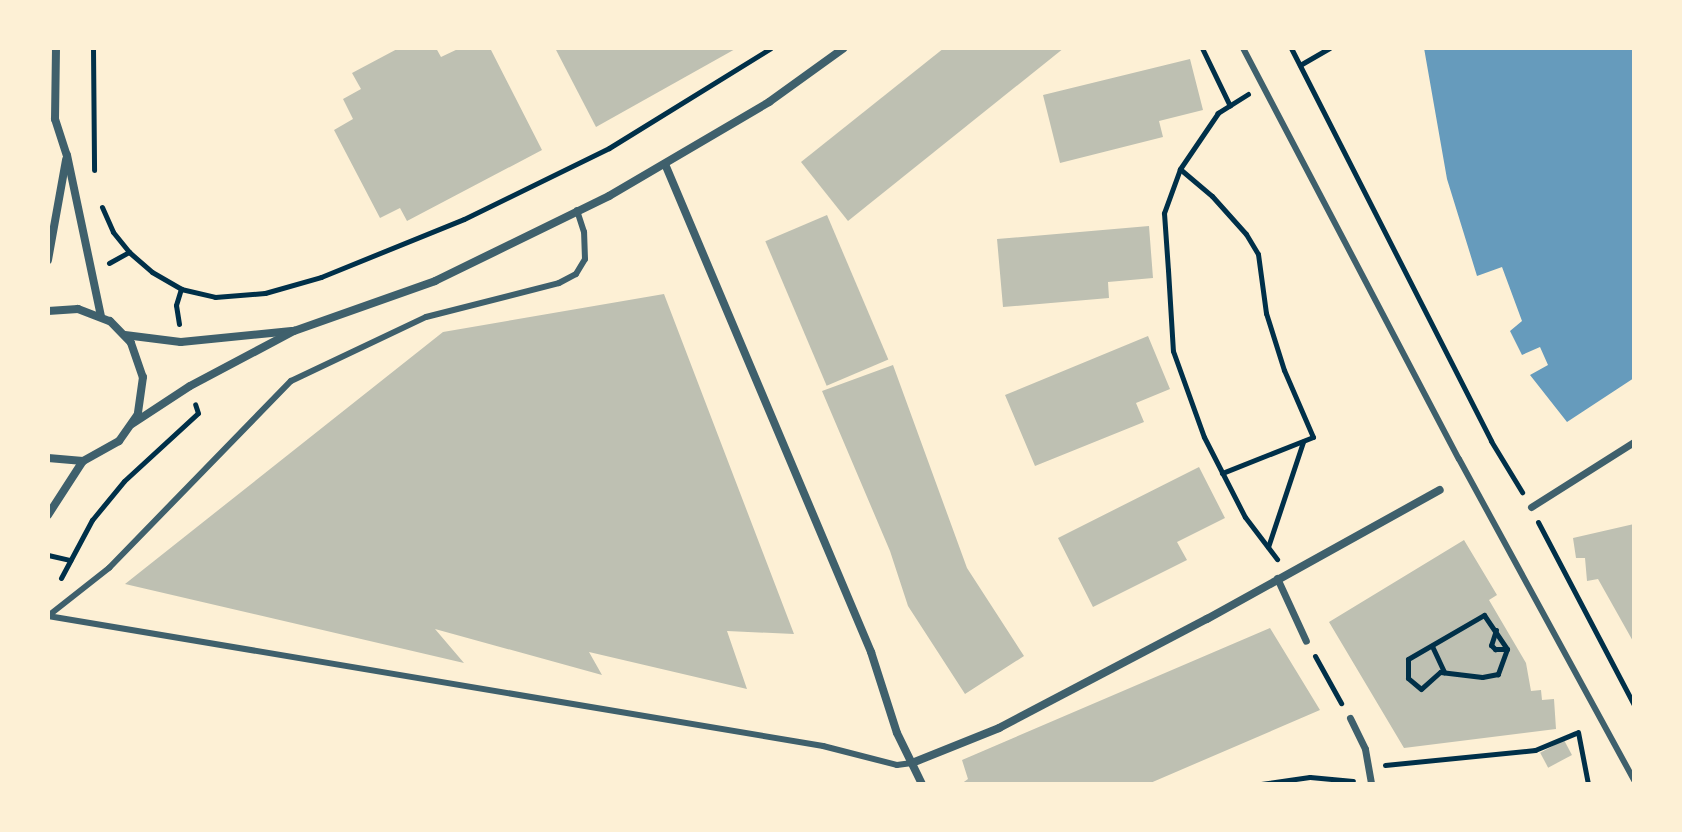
<!DOCTYPE html>
<html>
<head>
<meta charset="utf-8">
<style>
	body { margin:0 }
	#map { position:relative; width:1682px; height:832px; overflow:hidden; background:#fdf0d5; font-family:Cabin,sans-serif }
	div>[style] { position:absolute }
	.water>* { inset:0; background:#669bbc }
	.building>* { inset:0; background:#bec0b2; transform-origin:0 0 }
	.path>* { height:5px; margin:-2.5px; padding:0 2.5px; transform-origin:2.5px; border-radius:2.5px; background:#003049 }
	.service>* { height:6px; margin:-3px; padding:0 3px; transform-origin:3px; border-radius:3px; background:#3f606c }
	.pedestrian>* { height:7px; margin:-3.5px; padding:0 3.5px; transform-origin:3.5px; border-radius:3.5px; background:#3f606c }
	.minor>* { height:8px; margin:-4px; padding:0 4px; transform-origin:4px; border-radius:4px; background:#3f606c }
	span { translate:-50% -50%; white-space:nowrap; text-align:center; line-height:1.15; -webkit-text-stroke:6px #fdf0d5; paint-order:stroke }
	.frame { position:absolute; inset:0; border:50px solid #fdf0d5; pointer-events:none }
</style>
</head>
<body>
<div id="map">
	<div class="water">
		<i style="clip-path:polygon(1424px 48px,1634px 48px,1634px 378px,1567px 422px,1530px 375px,1548px 365px,1540px 347px,1522px 355px,1510px 331px,1522px 321px,1502px 267px,1477px 276px,1447px 179px)"></i>
	</div>
	<div class="building">
		<i style="clip-path:polygon(399px 48px,436px 48px,441px 57px,460px 48px,490px 48px,542px 150px,407px 221px,400px 208px,380px 218px,334px 130px,353px 119px,343px 99px,361px 89px,352px 73px)"></i>
		<i style="clip-path:polygon(555px 48px,737px 48px,596px 127px)"></i>
		<i style="clip-path:polygon(944px 48px,1064px 48px,848px 221px,801px 162px)"></i>
		<i style="clip-path:polygon(1190px 59px,1203px 110px,1159px 121px,1163px 137px,1060px 163px,1043px 95px)"></i>
		<i style="left:827px;top:215px;width:157px;height:67px;rotate:67deg"></i>
		<i style="clip-path:polygon(1149px 226px,1153px 278px,1108px 282px,1109px 298px,1003px 307px,997px 239px)"></i>
		<i style="clip-path:polygon(664px 294px,794px 634px,727px 631px,747px 689px,589px 652px,602px 675px,435px 629px,464px 663px,125px 584px,443px 332px)"></i>
		<i style="clip-path:polygon(1148px 336px,1170px 389px,1136px 403px,1144px 422px,1035px 466px,1005px 395px)"></i>
		<i style="clip-path:polygon(893px 365px,967px 568px,1024px 656px,965px 694px,908px 606px,890px 551px,822px 391px)"></i>
		<i style="clip-path:polygon(1199px 467px,1225px 518px,1177px 542px,1187px 560px,1093px 607px,1058px 538px)"></i>
		<i style="clip-path:polygon(1634px 524px,1634px 643px,1598px 579px,1587px 581px,1585px 558px,1576px 558px,1573px 538px)"></i>
		<i style="clip-path:polygon(1464px 540px,1497px 595px,1489px 600px,1526px 663px,1531px 691px,1541px 690px,1542px 700px,1554px 699px,1556px 729px,1404px 748px,1329px 622px)"></i>
		<i style="clip-path:polygon(1270px 628px,1320px 710px,1148px 784px,961px 784px,968px 779px,962px 760px)"></i>
		<i style="left:1564px;top:740px;width:17px;height:27px;rotate:62deg"></i>
	</div>
	<div class="path">
		<i style="left:93px;top:48px;width:122px;rotate:89.5deg"></i>
		<i style="left:1202px;top:48px;width:64px;rotate:64.2deg"></i>
		<i style="left:1291px;top:48px;width:441px;rotate:63deg"></i>
		<i style="left:1491px;top:441px;width:60px;rotate:58.7deg"></i>
		<i style="left:1300px;top:65px;width:34px;rotate:-30deg"></i>
		<i style="left:1248px;top:94px;width:36px;rotate:148deg"></i>
		<i style="left:1218px;top:113px;width:68px;rotate:124.2deg"></i>
		<i style="left:1180px;top:169px;width:47px;rotate:110deg"></i>
		<i style="left:1164px;top:213px;width:57px;rotate:86deg"></i>
		<i style="left:1168px;top:270px;width:81px;rotate:86.5deg"></i>
		<i style="left:1173px;top:351px;width:91px;rotate:70.2deg"></i>
		<i style="left:1204px;top:437px;width:90px;rotate:62.9deg"></i>
		<i style="left:1245px;top:517px;width:53px;rotate:52.7deg"></i>
		<i style="left:1180px;top:169px;width:42px;rotate:40.2deg"></i>
		<i style="left:1212px;top:196px;width:51px;rotate:48.2deg"></i>
		<i style="left:1246px;top:234px;width:23px;rotate:59deg"></i>
		<i style="left:1258px;top:254px;width:60px;rotate:82.3deg"></i>
		<i style="left:1266px;top:313px;width:60px;rotate:72.5deg"></i>
		<i style="left:1284px;top:370px;width:73px;rotate:66.6deg"></i>
		<i style="left:1313px;top:437px;width:98px;rotate:158.4deg"></i>
		<i style="left:102px;top:207px;width:27px;rotate:66deg"></i>
		<i style="left:113px;top:232px;width:26px;rotate:51deg"></i>
		<i style="left:129px;top:252px;width:30px;rotate:41deg"></i>
		<i style="left:152px;top:272px;width:34px;rotate:30deg"></i>
		<i style="left:181px;top:289px;width:35px;rotate:13deg"></i>
		<i style="left:215px;top:297px;width:50px;rotate:-4.6deg"></i>
		<i style="left:265px;top:293px;width:58px;rotate:-15.9deg"></i>
		<i style="left:321px;top:277px;width:154px;rotate:-22.1deg"></i>
		<i style="left:464px;top:219px;width:161px;rotate:-26.1deg"></i>
		<i style="left:609px;top:148px;width:190px;rotate:-31.7deg"></i>
		<i style="left:109px;top:263px;width:23px;rotate:-29deg"></i>
		<i style="left:179px;top:324px;width:19px;rotate:-99deg"></i>
		<i style="left:176px;top:305px;width:17px;rotate:-73deg"></i>
		<i style="left:1538px;top:522px;width:207px;rotate:62.3deg"></i>
		<i style="left:1268px;top:547px;width:111px;rotate:-71.6deg"></i>
		<i style="left:48px;top:555px;width:23px;rotate:13deg"></i>
		<i style="left:61px;top:578px;width:66px;rotate:-61.9deg"></i>
		<i style="left:92px;top:520px;width:50px;rotate:-50.6deg"></i>
		<i style="left:124px;top:481px;width:100px;rotate:-42.6deg"></i>
		<i style="left:198px;top:413px;width:9px;rotate:-108deg"></i>
		<i style="left:1484px;top:615px;width:41px;rotate:55.9deg"></i>
		<i style="left:1507px;top:649px;width:27px;rotate:110deg"></i>
		<i style="left:1498px;top:674px;width:16px;rotate:169deg"></i>
		<i style="left:1482px;top:677px;width:42px;rotate:-173.2deg"></i>
		<i style="left:1440px;top:672px;width:25px;rotate:138deg"></i>
		<i style="left:1421px;top:689px;width:17px;rotate:-140deg"></i>
		<i style="left:1408px;top:678px;width:19px;rotate:-90deg"></i>
		<i style="left:1408px;top:659px;width:88px;rotate:-30.1deg"></i>
		<i style="left:1496px;top:630px;width:16px;rotate:108deg"></i>
		<i style="left:1491px;top:645px;width:6px;rotate:45deg"></i>
		<i style="left:1495px;top:649px;width:12px"></i>
		<i style="left:1432px;top:646px;width:29px;rotate:65deg"></i>
		<i style="left:1315px;top:656px;width:54px;rotate:61deg"></i>
		<i style="left:1578px;top:732px;width:53px;rotate:79.1deg"></i>
		<i style="left:1385px;top:765px;width:151px;rotate:-5.7deg"></i>
		<i style="left:1535px;top:750px;width:44px;rotate:-22.5deg"></i>
		<i style="left:1261px;top:784px;width:49px;rotate:-8.1deg"></i>
		<i style="left:1310px;top:777px;width:43px;rotate:5.3deg"></i>
	</div>
	<div class="service">
		<i style="left:1243px;top:48px;width:464px;rotate:62.3deg"></i>
		<i style="left:1459px;top:459px;width:366px;rotate:61.4deg"></i>
		<i style="left:48px;top:616px;width:786px;rotate:9.52deg"></i>
		<i style="left:823px;top:746px;width:76px;rotate:14.4deg"></i>
		<i style="left:897px;top:765px;width:15px;rotate:-8deg"></i>
		<i style="left:48px;top:616px;width:78px;rotate:-38.2deg"></i>
		<i style="left:109px;top:568px;width:261px;rotate:-45.8deg"></i>
		<i style="left:291px;top:381px;width:149px;rotate:-25.4deg"></i>
		<i style="left:426px;top:317px;width:137px;rotate:-14.3deg"></i>
		<i style="left:559px;top:283px;width:19px;rotate:-28deg"></i>
		<i style="left:576px;top:274px;width:17px;rotate:-59deg"></i>
		<i style="left:585px;top:259px;width:27px;rotate:-92deg"></i>
		<i style="left:584px;top:232px;width:23px;rotate:-108deg"></i>
	</div>
	<div class="pedestrian">
		<i style="left:1531px;top:507px;width:122px;rotate:-32.3deg"></i>
		<i style="left:1277px;top:578px;width:69px;rotate:65.3deg"></i>
		<i style="left:1350px;top:718px;width:34px;rotate:64deg"></i>
		<i style="left:1365px;top:749px;width:35px;rotate:80deg"></i>
	</div>
	<div class="minor">
		<i style="left:56px;top:48px;width:71px;rotate:90.8deg"></i>
		<i style="left:55px;top:119px;width:38px;rotate:72deg"></i>
		<i style="left:67px;top:155px;width:165px;rotate:78.1deg"></i>
		<i style="left:665px;top:164px;width:530px;rotate:67.11deg"></i>
		<i style="left:871px;top:652px;width:85px;rotate:72.2deg"></i>
		<i style="left:897px;top:733px;width:57px;rotate:63.9deg"></i>
		<i style="left:48px;top:260px;width:102px;rotate:-79.8deg"></i>
		<i style="left:48px;top:311px;width:30px;rotate:-4deg"></i>
		<i style="left:78px;top:309px;width:34px;rotate:21deg"></i>
		<i style="left:110px;top:321px;width:30px;rotate:46deg"></i>
		<i style="left:131px;top:343px;width:36px;rotate:71deg"></i>
		<i style="left:143px;top:377px;width:37px;rotate:98deg"></i>
		<i style="left:138px;top:414px;width:33px;rotate:125deg"></i>
		<i style="left:119px;top:441px;width:41px;rotate:150.9deg"></i>
		<i style="left:83px;top:461px;width:35px;rotate:-175deg"></i>
		<i style="left:125px;top:335px;width:56px;rotate:7.1deg"></i>
		<i style="left:181px;top:342px;width:111px;rotate:-5.7deg"></i>
		<i style="left:132px;top:424px;width:69px;rotate:-33.2deg"></i>
		<i style="left:190px;top:386px;width:118px;rotate:-27.9deg"></i>
		<i style="left:294px;top:331px;width:150px;rotate:-19.5deg"></i>
		<i style="left:435px;top:281px;width:194px;rotate:-26deg"></i>
		<i style="left:609px;top:196px;width:186px;rotate:-30.4deg"></i>
		<i style="left:769px;top:102px;width:92px;rotate:-35.8deg"></i>
		<i style="left:48px;top:515px;width:64px;rotate:-57.1deg"></i>
		<i style="left:912px;top:763px;width:94px;rotate:-21.9deg"></i>
		<i style="left:999px;top:728px;width:235px;rotate:-27.7deg"></i>
		<i style="left:1207px;top:619px;width:266px;rotate:-29deg"></i>
	</div>
	<div class="frame"></div>
</div>
</body>
</html>
